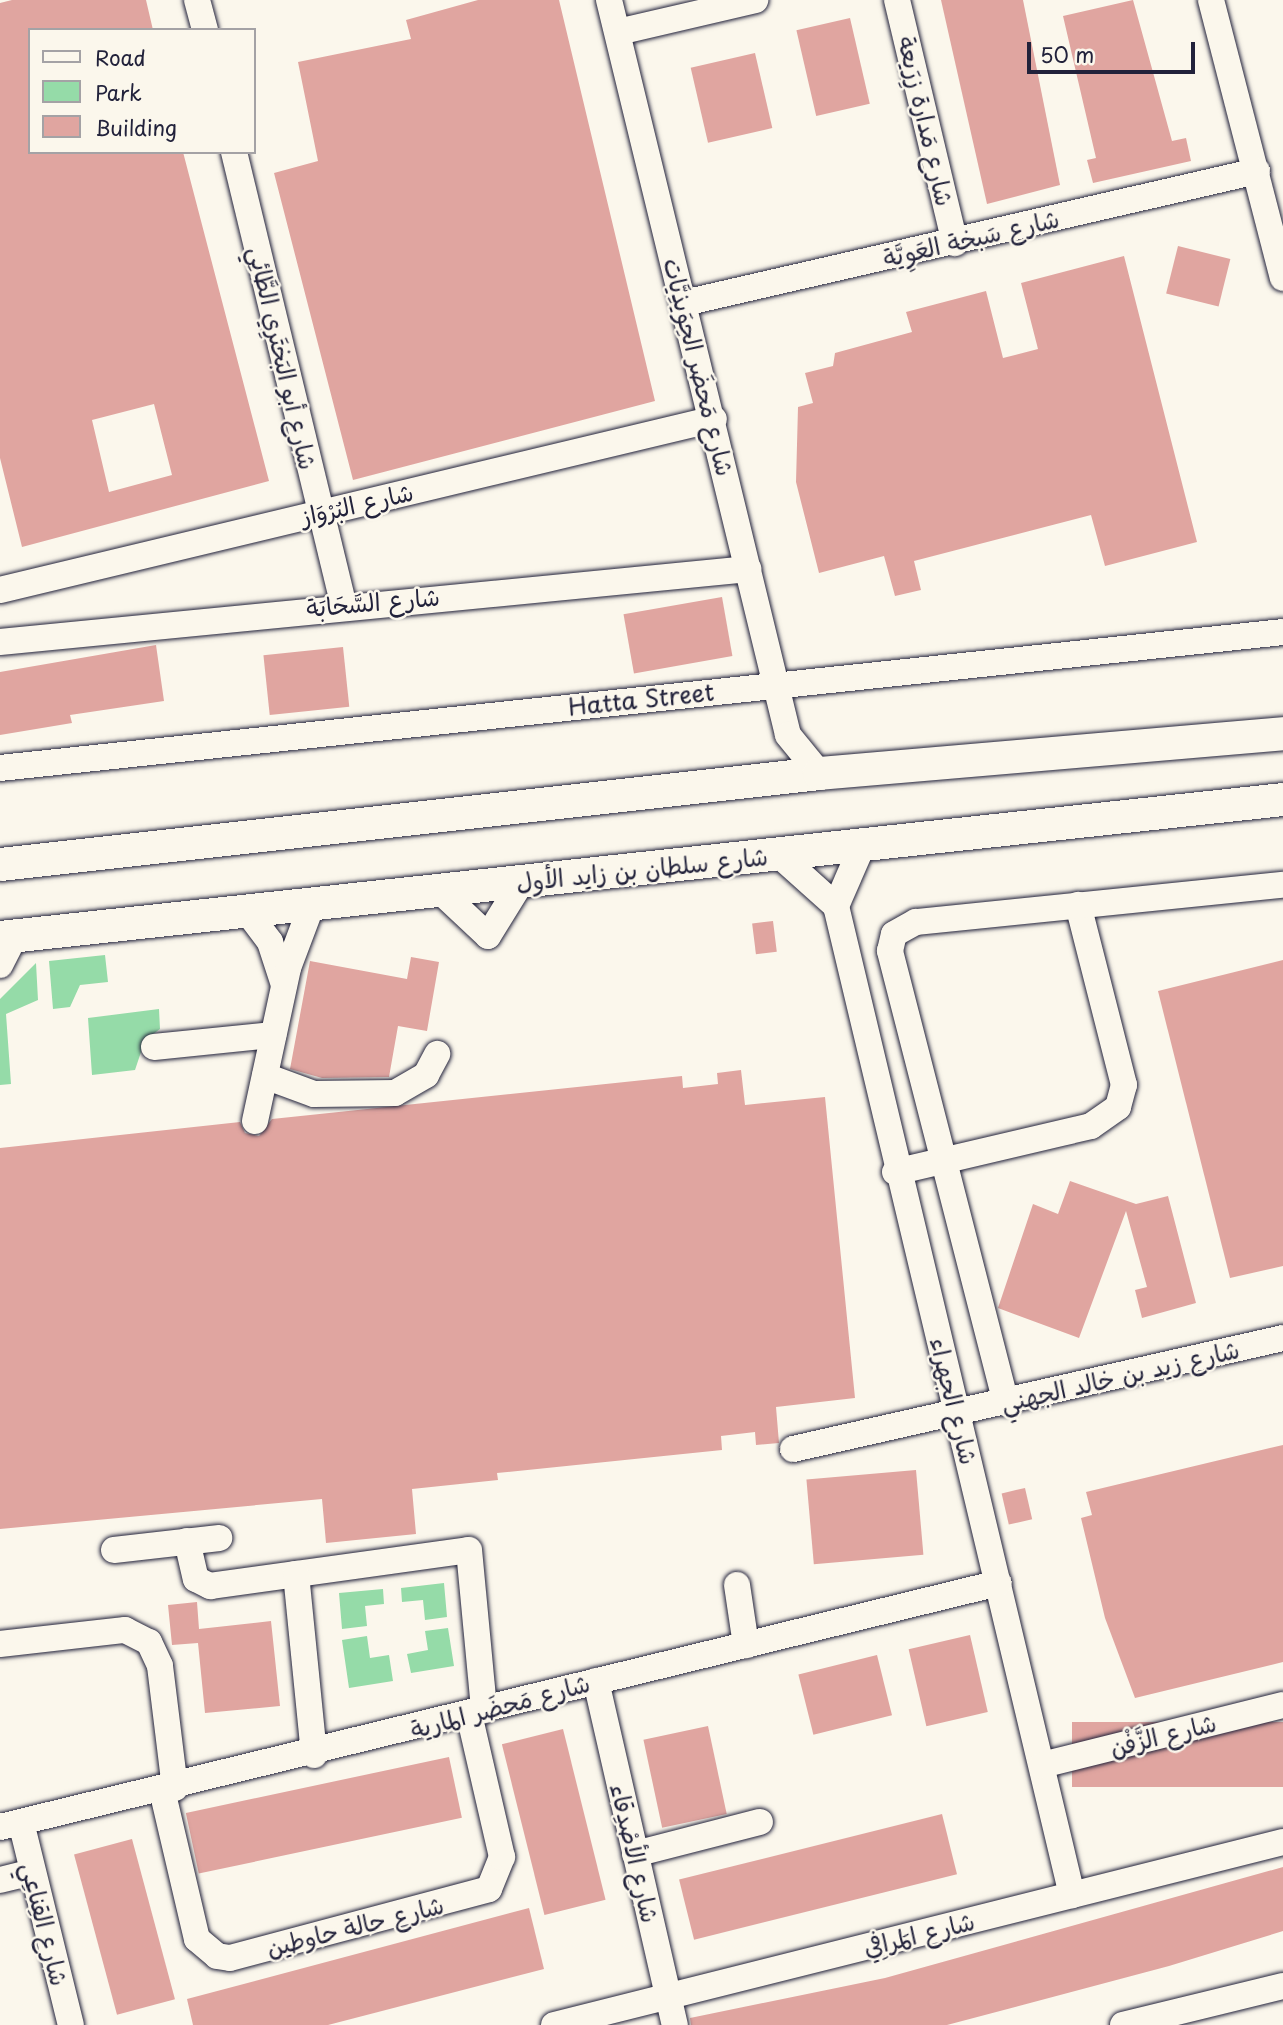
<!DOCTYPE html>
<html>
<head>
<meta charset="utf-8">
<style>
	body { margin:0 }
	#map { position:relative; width:1283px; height:2025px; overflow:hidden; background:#fbf7ec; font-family:"Playpen Sans","Playpen Sans Arabic",sans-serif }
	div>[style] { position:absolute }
	.green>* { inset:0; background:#95dba8 }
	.building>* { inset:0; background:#e0a5a0; transform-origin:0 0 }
	.roads { filter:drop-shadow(0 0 2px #22223b) drop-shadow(0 0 2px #22223b) }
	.minor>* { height:26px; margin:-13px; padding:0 13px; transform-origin:13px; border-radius:13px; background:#fbf7ec }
	.major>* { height:33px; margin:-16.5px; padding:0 16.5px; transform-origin:16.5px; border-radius:16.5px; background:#fbf7ec }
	span { translate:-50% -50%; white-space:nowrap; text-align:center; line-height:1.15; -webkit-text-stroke:5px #fbf7ec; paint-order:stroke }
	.street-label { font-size:24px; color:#22223b }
	.legend { position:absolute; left:28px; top:28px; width:228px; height:126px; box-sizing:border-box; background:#fbf7ec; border:2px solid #a4a2a5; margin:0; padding:9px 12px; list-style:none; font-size:21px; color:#22223b }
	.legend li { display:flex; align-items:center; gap:14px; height:35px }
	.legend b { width:35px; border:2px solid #a4a2a5 }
	.scale { position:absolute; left:1027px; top:42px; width:168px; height:32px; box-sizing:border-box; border:4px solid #22223b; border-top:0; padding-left:9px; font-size:21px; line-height:24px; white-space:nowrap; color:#22223b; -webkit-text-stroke:5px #fbf7ec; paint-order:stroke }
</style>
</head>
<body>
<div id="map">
	<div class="green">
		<i style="clip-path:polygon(105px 955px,108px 982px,80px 985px,70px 1007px,53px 1009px,49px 961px)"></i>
		<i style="clip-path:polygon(36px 963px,38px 1000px,6px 1014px,11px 1084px,0 1085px,0 999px)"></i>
		<i style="clip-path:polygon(159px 1009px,160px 1029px,145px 1040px,135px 1070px,92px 1075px,88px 1018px)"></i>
		<i style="clip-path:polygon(444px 1583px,447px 1617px,425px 1620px,423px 1600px,402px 1602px,401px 1588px)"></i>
		<i style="clip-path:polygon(383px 1589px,384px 1604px,365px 1606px,367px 1626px,342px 1629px,339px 1593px)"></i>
		<i style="clip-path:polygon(448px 1628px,454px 1666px,411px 1673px,407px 1654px,428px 1650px,425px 1631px)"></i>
		<i style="clip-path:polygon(367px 1636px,370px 1658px,389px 1655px,393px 1681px,349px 1688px,342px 1640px)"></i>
	</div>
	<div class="building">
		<i style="clip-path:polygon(evenodd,12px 0,146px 0,153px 30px,30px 30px,30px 152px,183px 152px,269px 481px,22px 547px,0 458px,0 3px,12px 0,154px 404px,172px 475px,109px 492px,92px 420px,154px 404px)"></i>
		<i style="clip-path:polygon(478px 0,559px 0,655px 401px,353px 480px,274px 173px,318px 161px,298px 62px,411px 39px,406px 20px)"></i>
		<i style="clip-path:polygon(941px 0,1023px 0,1060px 185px,987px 204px)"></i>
		<i style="clip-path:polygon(1133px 0,1172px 141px,1186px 138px,1191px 161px,1093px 183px,1087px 160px,1096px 158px,1063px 16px)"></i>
		<i style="left:850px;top:18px;width:88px;height:55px;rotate:77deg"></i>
		<i style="left:755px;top:53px;width:77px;height:66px;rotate:77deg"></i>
		<i style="left:1178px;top:246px;width:54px;height:49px;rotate:14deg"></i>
		<i style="clip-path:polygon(1124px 256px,1197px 542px,1105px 566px,1091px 515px,914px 561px,921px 590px,895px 596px,884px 556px,819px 573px,796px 482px,798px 407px,813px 403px,805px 373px,833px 366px,835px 353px,912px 332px,906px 312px,986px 291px,1003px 358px,1038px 349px,1021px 283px)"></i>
		<i style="left:722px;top:597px;width:60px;height:100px;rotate:80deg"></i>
		<i style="clip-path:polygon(156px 645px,164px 701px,70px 715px,72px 723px,0 735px,0 672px)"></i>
		<i style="left:343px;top:647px;width:60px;height:80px;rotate:84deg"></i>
		<i style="left:773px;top:921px;width:31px;height:21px;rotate:83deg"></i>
		<i style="clip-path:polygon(411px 957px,439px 962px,427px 1031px,398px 1026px,389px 1077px,322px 1078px,290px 1069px,310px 961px,407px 979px)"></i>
		<i style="clip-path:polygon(1283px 960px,1283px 1266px,1230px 1278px,1158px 991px)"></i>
		<i style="clip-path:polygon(741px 1070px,745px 1105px,825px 1097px,855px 1398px,776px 1407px,779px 1443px,756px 1445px,755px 1432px,721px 1436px,722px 1450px,497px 1473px,498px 1480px,412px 1489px,416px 1534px,326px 1543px,322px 1499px,0 1529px,0 1148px,240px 1122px,245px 1133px,259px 1136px,272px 1119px,682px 1076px,683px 1088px,718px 1084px,717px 1073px)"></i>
		<i style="clip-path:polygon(1070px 1181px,1136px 1204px,1168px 1196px,1196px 1303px,1142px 1318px,1135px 1290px,1147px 1287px,1126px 1211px,1079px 1338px,998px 1308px,1033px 1204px,1058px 1214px)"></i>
		<i style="clip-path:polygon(1283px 1445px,1283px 1662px,1135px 1698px,1105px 1618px,1081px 1518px,1092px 1515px,1086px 1492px)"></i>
		<i style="left:916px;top:1470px;width:85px;height:110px;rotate:85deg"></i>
		<i style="left:1025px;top:1488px;width:32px;height:24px;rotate:77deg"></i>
		<i style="clip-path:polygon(197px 1602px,199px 1629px,271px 1621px,280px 1706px,205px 1713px,198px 1643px,172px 1645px,168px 1605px)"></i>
		<i style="left:970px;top:1635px;width:79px;height:63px;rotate:77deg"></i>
		<i style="left:877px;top:1655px;width:62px;height:81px;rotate:76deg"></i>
		<i style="left:1283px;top:1722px;width:65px;height:211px;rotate:90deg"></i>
		<i style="left:708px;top:1726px;width:90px;height:66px;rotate:78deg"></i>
		<i style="left:563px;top:1729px;width:176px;height:63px;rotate:76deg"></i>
		<i style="left:449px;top:1757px;width:62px;height:269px;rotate:78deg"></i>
		<i style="left:942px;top:1814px;width:62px;height:271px;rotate:76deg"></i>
		<i style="left:132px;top:1839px;width:166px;height:60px;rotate:75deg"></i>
		<i style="clip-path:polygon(1283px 1867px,1283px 1931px,1169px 1966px,947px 2025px,691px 2025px,690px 2018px,885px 1978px)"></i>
		<i style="clip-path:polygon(529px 1908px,544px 1969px,328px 2025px,193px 2025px,187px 1999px)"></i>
	</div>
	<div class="roads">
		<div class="minor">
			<i style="left:197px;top:0;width:31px;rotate:75deg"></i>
			<i style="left:609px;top:0;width:756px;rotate:76.31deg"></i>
			<i style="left:788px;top:735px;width:49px;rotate:50.8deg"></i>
			<i style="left:897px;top:0;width:250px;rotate:76.6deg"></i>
			<i style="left:1211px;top:0;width:287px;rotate:75.5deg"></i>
			<i style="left:618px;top:32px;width:141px;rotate:-13.1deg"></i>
			<i style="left:234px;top:152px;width:465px;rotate:76.4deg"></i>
			<i style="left:684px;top:303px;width:588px;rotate:-12.97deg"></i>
			<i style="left:0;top:590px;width:734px;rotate:-13.47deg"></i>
			<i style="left:0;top:642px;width:752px;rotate:-5.57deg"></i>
			<i style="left:0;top:768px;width:1290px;rotate:-6.05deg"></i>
			<i style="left:863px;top:844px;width:68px;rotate:113.5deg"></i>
			<i style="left:836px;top:906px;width:1017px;rotate:76.58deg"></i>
			<i style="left:778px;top:854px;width:78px;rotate:41.9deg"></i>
			<i style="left:439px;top:890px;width:67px;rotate:43.2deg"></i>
			<i style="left:246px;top:910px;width:40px;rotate:53deg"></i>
			<i style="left:270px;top:942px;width:45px;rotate:72deg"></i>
			<i style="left:488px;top:936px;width:65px;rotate:-58.3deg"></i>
			<i style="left:0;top:965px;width:34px;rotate:-63deg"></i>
			<i style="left:154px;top:1047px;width:120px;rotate:-5.8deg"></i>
			<i style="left:265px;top:1076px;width:52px;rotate:20.2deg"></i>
			<i style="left:314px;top:1094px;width:81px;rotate:-0.7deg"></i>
			<i style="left:395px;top:1093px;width:36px;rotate:-30deg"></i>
			<i style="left:426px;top:1075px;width:24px;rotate:-62deg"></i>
			<i style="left:255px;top:1121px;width:157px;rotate:-77.8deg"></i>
			<i style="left:288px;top:968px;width:68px;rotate:-69.4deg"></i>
			<i style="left:895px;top:1172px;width:201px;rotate:-13.2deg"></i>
			<i style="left:1091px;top:1126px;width:33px;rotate:-35deg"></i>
			<i style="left:1118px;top:1107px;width:23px;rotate:-75deg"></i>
			<i style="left:1124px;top:1085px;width:186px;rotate:-104.3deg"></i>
			<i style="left:1006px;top:1403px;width:467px;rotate:-104.4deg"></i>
			<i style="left:890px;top:951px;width:17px;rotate:-77deg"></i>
			<i style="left:894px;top:934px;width:25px;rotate:-29deg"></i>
			<i style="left:916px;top:922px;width:369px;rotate:-5.8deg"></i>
			<i style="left:793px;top:1449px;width:502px;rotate:-12.76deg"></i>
			<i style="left:187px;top:1541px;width:39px;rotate:77deg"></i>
			<i style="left:196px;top:1579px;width:16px;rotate:27deg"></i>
			<i style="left:210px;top:1586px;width:261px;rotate:-7.9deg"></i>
			<i style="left:469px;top:1550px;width:161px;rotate:84.6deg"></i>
			<i style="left:114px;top:1550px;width:106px;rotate:-6.5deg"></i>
			<i style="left:296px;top:1574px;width:182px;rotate:84.3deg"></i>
			<i style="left:737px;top:1585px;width:61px;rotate:81.5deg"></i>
			<i style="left:0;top:1644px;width:126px;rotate:-6.4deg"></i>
			<i style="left:125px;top:1630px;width:27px;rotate:27deg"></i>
			<i style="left:149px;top:1642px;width:26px;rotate:65deg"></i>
			<i style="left:160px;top:1666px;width:123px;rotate:83deg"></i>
			<i style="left:596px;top:1681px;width:353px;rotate:77.1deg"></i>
			<i style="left:1042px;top:1765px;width:248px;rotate:-14deg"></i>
			<i style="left:162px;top:1790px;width:153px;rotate:76.8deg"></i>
			<i style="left:197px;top:1939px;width:26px;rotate:40deg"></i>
			<i style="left:217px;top:1956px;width:13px;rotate:9deg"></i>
			<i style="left:230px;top:1958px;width:268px;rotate:-14.9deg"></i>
			<i style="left:489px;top:1889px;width:35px;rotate:-68deg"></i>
			<i style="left:502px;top:1857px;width:147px;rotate:-103deg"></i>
			<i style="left:21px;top:1822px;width:209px;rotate:76.2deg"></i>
			<i style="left:0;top:1827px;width:1028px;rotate:-13.73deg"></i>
			<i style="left:635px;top:1854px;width:129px;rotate:-14.4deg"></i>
			<i style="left:0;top:1880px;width:33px;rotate:-14deg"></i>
			<i style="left:554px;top:2025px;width:752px;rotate:-14.09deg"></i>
			<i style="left:1123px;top:2025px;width:165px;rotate:-13.7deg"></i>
		</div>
		<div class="major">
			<i style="left:0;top:864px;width:824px;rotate:-6.34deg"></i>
			<i style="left:819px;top:773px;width:466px;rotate:-4.9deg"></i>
			<i style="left:0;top:937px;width:1290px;rotate:-6.14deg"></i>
		</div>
	</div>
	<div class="street-label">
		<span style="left:926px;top:121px;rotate:77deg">شارع مَدارة زِرَيعة</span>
		<span style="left:971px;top:238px;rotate:-13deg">شارع سَبخة العَوِيَّة</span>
		<span style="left:283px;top:358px;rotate:77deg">شارع أبو البَختَرِي الطَّائِي</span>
		<span style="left:699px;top:367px;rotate:76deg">شارع مَحضَر الحِوَيذِيَّات</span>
		<span style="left:357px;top:504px;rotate:-13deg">شارع البُرْوَاز</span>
		<span style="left:373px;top:602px;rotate:-5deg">شارع السَّحَابَة</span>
		<span style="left:641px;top:699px;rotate:-6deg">Hatta Street</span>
		<span style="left:642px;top:869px;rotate:-6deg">شارع سلطان بن زايد الأول</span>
		<span style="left:1120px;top:1376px;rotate:-13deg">شارع زيد بن خالد الجهني</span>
		<span style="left:954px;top:1401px;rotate:76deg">شارع الجهراء</span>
		<span style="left:500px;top:1706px;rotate:-15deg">شارع مَحضَر المارية</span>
		<span style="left:1163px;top:1735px;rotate:-14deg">شارع الزَّفْن</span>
		<span style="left:635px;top:1853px;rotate:77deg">شارع الأصْدِقاء</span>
		<span style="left:45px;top:1924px;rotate:76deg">شارع القِناعِي</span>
		<span style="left:355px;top:1926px;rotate:-14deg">شارع حالة حاوطين</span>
		<span style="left:919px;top:1934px;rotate:-14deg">شارع المَرافِي</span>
	</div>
	<ul class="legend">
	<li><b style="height:9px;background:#fbf7ec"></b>Road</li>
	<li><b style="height:19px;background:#95dba8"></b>Park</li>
	<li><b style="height:19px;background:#e0a5a0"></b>Building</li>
	</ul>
	<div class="scale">50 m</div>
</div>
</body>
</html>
